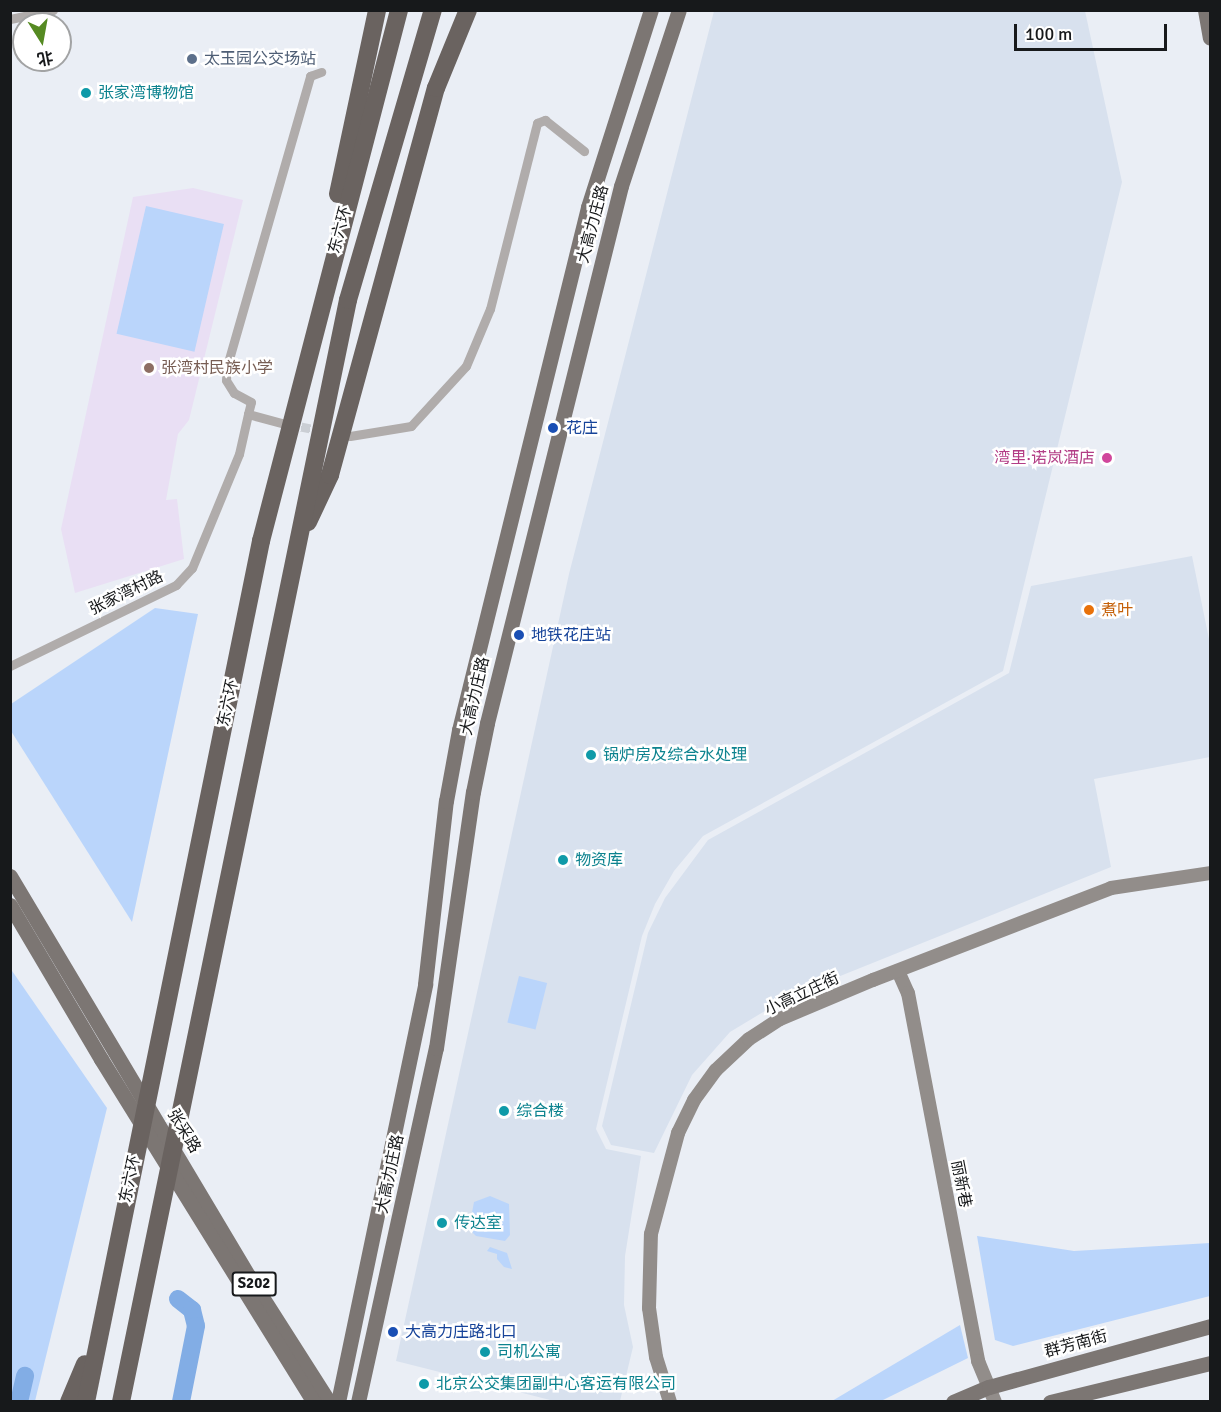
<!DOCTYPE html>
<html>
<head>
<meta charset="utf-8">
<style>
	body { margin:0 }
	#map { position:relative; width:1221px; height:1412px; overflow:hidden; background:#eaeef5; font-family:Signika,"Noto Sans SC",sans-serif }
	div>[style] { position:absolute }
	.built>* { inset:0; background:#d8e1ee }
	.education>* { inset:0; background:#e9dff4 }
	.green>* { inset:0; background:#bad5fb; transform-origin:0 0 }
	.river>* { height:18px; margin:-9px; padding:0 9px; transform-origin:9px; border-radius:9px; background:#82ade5 }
	.street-tunnel>* { height:9px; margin-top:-4.5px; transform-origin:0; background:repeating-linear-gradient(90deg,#caced4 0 9px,transparent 0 13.5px) }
	.street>* { height:9px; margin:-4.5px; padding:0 4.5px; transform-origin:4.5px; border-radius:4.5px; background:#b0acab }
	.secondary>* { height:14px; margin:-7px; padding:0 7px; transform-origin:7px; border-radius:7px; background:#928d8a }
	.primary>* { height:15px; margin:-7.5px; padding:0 7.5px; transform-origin:7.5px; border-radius:7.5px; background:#7c7673 }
	.highway>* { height:18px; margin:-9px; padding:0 9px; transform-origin:9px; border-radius:9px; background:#6a6360 }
	.dots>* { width:16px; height:16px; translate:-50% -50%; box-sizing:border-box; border:3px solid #fff; border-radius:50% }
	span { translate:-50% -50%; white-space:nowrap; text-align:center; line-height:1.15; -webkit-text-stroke:5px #fff; paint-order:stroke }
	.shield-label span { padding:2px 4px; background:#fff; border:2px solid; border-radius:4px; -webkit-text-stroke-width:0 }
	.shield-label { font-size:15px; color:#17191b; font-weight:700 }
	.service-label { font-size:16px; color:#4e5e75 }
	.left { translate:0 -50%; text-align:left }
	.culture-label { font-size:16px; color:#0d838f }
	.street-label { font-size:16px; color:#17191b }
	.education-label { font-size:16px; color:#785e54 }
	.transit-label { font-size:16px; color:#164399 }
	.hotel-label { font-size:16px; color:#b23c85 }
	.right { translate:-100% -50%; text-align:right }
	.food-label { font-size:16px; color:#c56008 }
	.frame { position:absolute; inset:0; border:12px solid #17191b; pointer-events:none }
	.north { position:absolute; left:12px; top:12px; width:60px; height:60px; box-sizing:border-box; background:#fff; border:2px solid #a2a3a4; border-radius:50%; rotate:169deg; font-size:16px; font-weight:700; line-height:24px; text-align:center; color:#17191b }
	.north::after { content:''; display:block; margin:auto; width:21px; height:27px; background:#558a22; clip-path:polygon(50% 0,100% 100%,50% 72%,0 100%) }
	.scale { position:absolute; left:1014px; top:24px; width:153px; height:27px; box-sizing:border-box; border:3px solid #17191b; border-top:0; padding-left:8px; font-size:18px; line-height:21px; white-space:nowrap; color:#17191b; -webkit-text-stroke:4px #fff; paint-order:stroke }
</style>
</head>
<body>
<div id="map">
	<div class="built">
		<i style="clip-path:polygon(714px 11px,1085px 11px,1122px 182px,1003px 671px,703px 836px,674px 871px,655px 904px,642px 936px,596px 1129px,606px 1149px,641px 1156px,625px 1256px,624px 1305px,633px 1347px,620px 1401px,554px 1401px,396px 1361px,569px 574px)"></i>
		<i style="clip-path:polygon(1192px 556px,1210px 644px,1210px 757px,1094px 779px,1111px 867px,788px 997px,730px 1032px,692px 1075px,654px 1153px,611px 1145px,602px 1126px,648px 933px,665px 898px,708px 840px,1009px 673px,1031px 586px)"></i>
	</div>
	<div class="education">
		<i style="clip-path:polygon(193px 188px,243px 200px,189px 420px,178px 434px,166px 500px,177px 499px,184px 559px,75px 593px,61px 529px,133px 197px)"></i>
	</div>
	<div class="green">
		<i style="left:146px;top:206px;width:80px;height:131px;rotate:13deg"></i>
		<i style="clip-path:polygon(155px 608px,198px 614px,132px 922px,11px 731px,11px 704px)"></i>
		<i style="clip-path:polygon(10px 968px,107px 1108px,35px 1401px,11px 1401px)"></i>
		<i style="left:519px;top:976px;width:29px;height:48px;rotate:14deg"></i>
		<i style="clip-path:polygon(490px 1196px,509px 1204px,510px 1235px,505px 1241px,476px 1236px,469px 1229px,474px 1202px)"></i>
		<i style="clip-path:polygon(977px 1236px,1074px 1251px,1210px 1243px,1210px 1296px,1013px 1346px,995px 1340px)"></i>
		<i style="clip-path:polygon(490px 1247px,507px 1253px,512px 1269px,504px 1267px,497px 1259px,497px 1254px,487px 1251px)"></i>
		<i style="clip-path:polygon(960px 1325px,968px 1358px,881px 1401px,832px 1401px)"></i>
	</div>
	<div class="river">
		<i style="left:178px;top:1299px;width:18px;rotate:38deg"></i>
		<i style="left:192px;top:1310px;width:16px;rotate:76deg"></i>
		<i style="left:196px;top:1326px;width:77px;rotate:101.2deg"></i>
		<i style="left:19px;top:1402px;width:27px;rotate:-77deg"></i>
	</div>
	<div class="street-tunnel">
		<i style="left:288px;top:424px;width:37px;rotate:11deg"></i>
	</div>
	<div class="street">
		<i style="left:10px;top:19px;width:44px;rotate:-11.8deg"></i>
		<i style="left:248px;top:414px;width:12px;rotate:-76deg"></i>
		<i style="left:251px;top:402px;width:19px;rotate:-152deg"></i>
		<i style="left:234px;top:393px;width:15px;rotate:-122deg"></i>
		<i style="left:226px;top:380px;width:14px;rotate:-86deg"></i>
		<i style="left:227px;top:366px;width:302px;rotate:-74deg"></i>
		<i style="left:310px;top:76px;width:12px;rotate:-20deg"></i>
		<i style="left:350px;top:436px;width:62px;rotate:-9.3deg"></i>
		<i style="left:411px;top:426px;width:81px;rotate:-47.5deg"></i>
		<i style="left:466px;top:366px;width:62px;rotate:-67.2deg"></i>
		<i style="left:490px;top:309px;width:192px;rotate:-75.8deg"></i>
		<i style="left:537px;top:123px;width:9px;rotate:-21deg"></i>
		<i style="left:545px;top:120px;width:50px;rotate:38.5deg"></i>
		<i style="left:10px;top:666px;width:185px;rotate:-26deg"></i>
		<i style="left:176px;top:585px;width:23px;rotate:-47deg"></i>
		<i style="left:192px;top:568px;width:123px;rotate:-67.6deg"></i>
		<i style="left:239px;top:454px;width:41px;rotate:-77.3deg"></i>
		<i style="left:248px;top:414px;width:35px;rotate:15deg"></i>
	</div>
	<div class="secondary">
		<i style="left:898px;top:971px;width:24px;rotate:66deg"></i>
		<i style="left:908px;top:993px;width:375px;rotate:79.2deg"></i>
		<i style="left:978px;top:1361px;width:44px;rotate:67.5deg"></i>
		<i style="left:670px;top:1402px;width:47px;rotate:-107.3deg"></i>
		<i style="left:656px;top:1357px;width:49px;rotate:-98.1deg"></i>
		<i style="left:649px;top:1308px;width:74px;rotate:-88.5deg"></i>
		<i style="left:651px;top:1234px;width:105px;rotate:-75deg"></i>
		<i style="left:678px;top:1133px;width:37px;rotate:-64deg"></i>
		<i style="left:694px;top:1100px;width:37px;rotate:-54deg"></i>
		<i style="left:716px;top:1070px;width:45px;rotate:-43.2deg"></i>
		<i style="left:749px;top:1039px;width:37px;rotate:-33deg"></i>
		<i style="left:780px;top:1019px;width:101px;rotate:-22.8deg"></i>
		<i style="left:873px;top:980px;width:255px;rotate:-21.1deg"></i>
		<i style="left:1111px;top:888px;width:100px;rotate:-8.6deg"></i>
	</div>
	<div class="primary">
		<i style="left:1205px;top:10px;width:28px;rotate:80deg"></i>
		<i style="left:10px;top:876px;width:465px;rotate:59.2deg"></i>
		<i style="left:248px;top:1275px;width:151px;rotate:57.5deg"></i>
		<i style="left:10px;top:905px;width:179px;rotate:59.4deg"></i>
		<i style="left:101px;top:1059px;width:404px;rotate:58.2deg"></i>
		<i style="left:338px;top:1402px;width:427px;rotate:-78.2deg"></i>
		<i style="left:425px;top:984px;width:184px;rotate:-83.5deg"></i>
		<i style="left:446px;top:801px;width:72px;rotate:-79.6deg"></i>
		<i style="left:459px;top:730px;width:539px;rotate:-76.14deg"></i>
		<i style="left:588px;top:207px;width:207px;rotate:-72.3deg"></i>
		<i style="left:358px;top:1402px;width:362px;rotate:-77.6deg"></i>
		<i style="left:436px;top:1048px;width:259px;rotate:-81.8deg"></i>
		<i style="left:473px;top:792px;width:70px;rotate:-78.5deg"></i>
		<i style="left:487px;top:723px;width:553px;rotate:-75.99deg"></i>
		<i style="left:621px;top:186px;width:185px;rotate:-71.8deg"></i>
		<i style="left:953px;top:1402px;width:39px;rotate:-23deg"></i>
		<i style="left:989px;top:1387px;width:229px;rotate:-15.4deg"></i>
		<i style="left:1050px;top:1402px;width:165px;rotate:-13.7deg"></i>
	</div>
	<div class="highway">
		<i style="left:338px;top:194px;width:188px;rotate:-78deg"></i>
		<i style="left:308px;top:522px;width:52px;rotate:-64.9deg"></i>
		<i style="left:330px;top:475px;width:401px;rotate:-74.7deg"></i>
		<i style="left:436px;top:88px;width:84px;rotate:-67.7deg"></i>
		<i style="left:69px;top:1402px;width:41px;rotate:-67.2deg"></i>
		<i style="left:86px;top:1402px;width:879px;rotate:-78.51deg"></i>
		<i style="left:261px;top:541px;width:549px;rotate:-75.43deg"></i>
		<i style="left:121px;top:1402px;width:1125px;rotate:-78.36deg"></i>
		<i style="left:348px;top:300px;width:302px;rotate:-73.7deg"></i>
	</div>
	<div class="dots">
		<i style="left:192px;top:59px;background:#5c6f8a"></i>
		<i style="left:86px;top:93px;background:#0f9aa8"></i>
		<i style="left:149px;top:368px;background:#8d6e63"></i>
		<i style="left:553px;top:428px;background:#1a4fb4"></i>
		<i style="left:1107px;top:458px;background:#d1479c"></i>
		<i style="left:1089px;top:610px;background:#e8710a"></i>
		<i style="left:519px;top:635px;background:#1a4fb4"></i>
		<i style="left:591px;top:755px;background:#0f9aa8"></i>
		<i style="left:563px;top:860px;background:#0f9aa8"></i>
		<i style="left:504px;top:1111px;background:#0f9aa8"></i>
		<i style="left:442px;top:1223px;background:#0f9aa8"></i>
		<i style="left:393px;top:1332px;background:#1a4fb4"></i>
		<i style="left:485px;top:1352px;background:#0f9aa8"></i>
		<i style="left:424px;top:1384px;background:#0f9aa8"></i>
	</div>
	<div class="shield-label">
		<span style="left:254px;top:1284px">S202</span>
	</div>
	<div class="service-label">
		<span class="left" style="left:204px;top:59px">太玉园公交场站</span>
	</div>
	<div class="culture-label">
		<span class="left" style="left:98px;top:93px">张家湾博物馆</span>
		<span class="left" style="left:603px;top:755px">锅炉房及综合水处理</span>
		<span class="left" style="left:575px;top:860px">物资库</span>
		<span class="left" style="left:516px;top:1111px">综合楼</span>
		<span class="left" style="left:454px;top:1223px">传达室</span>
		<span class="left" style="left:497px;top:1352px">司机公寓</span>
		<span class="left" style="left:436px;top:1384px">北京公交集团副中心客运有限公司</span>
	</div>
	<div class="street-label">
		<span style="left:593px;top:224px;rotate:-75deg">大高力庄路</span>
		<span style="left:340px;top:230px;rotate:-75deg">东六环</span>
		<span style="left:126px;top:593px;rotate:-26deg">张家湾村路</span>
		<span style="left:475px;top:696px;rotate:-77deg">大高力庄路</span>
		<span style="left:228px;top:703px;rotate:-78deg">东六环</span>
		<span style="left:802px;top:994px;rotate:-25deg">小高立庄街</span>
		<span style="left:184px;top:1131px;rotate:59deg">张采路</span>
		<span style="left:390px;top:1174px;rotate:-78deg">大高力庄路</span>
		<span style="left:130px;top:1179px;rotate:-78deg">东六环</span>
		<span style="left:961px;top:1184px;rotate:79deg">丽新巷</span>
		<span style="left:1076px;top:1344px;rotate:-15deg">群芳南街</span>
	</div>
	<div class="education-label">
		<span class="left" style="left:161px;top:368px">张湾村民族小学</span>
	</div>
	<div class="transit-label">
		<span class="left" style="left:566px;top:428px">花庄</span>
		<span class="left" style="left:531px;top:635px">地铁花庄站</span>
		<span class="left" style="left:405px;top:1332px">大高力庄路北口</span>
	</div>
	<div class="hotel-label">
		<span class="right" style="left:1095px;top:458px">湾里·诺岚酒店</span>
	</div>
	<div class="food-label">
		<span class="left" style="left:1101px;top:610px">煮叶</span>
	</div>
	<div class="frame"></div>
	<div class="north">北</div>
	<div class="scale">100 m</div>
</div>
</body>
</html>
